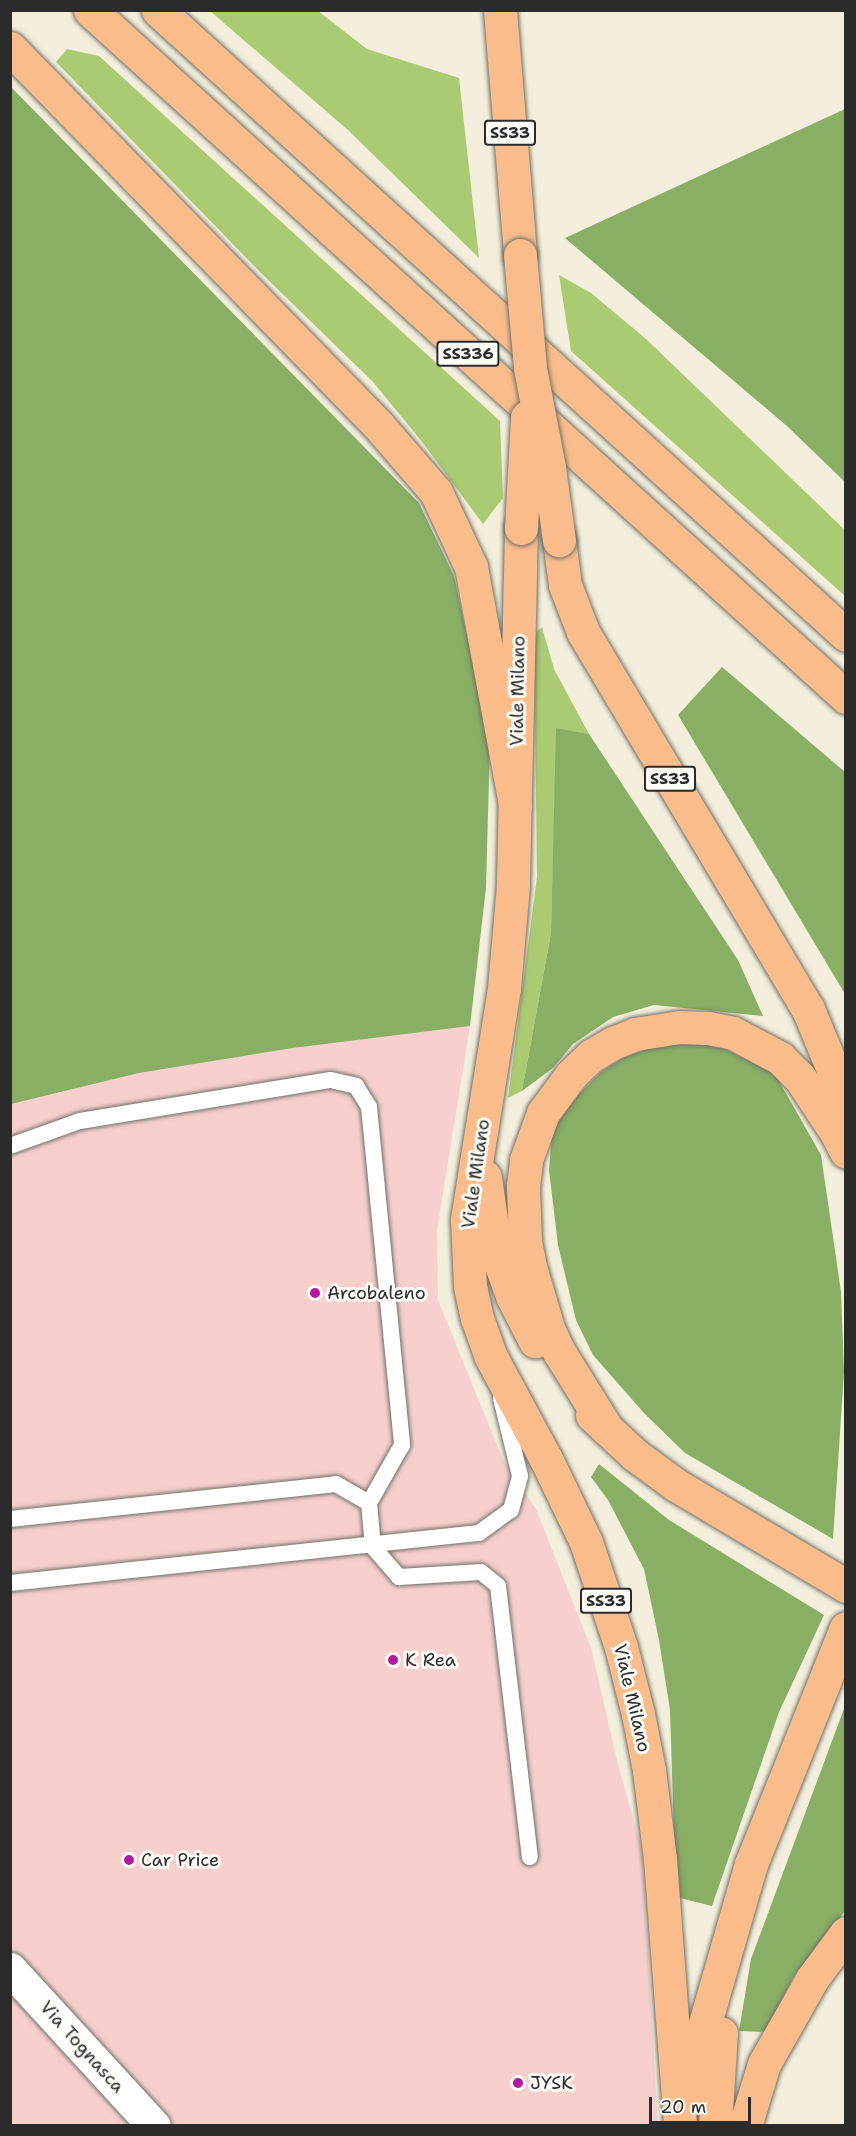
<!DOCTYPE html>
<html>
<head>
<meta charset="utf-8">
<style>
	body { margin:0 }
	#map { position:relative; width:856px; height:2136px; overflow:hidden; background:#f3efdc; font-family:"Shantell Sans",sans-serif }
	div>[style] { position:absolute }
	.built>* { inset:0; background:#f7d0ce }
	.green>* { inset:0; background:#abcb72 }
	.forest>* { inset:0; background:#88af64 }
	.roads { filter:drop-shadow(0 0 2px #717069) drop-shadow(0 0 2px #717069) }
	.service>* { height:16px; margin:-8px; padding:0 8px; transform-origin:8px; border-radius:8px; background:#fff }
	.minor>* { height:33px; margin:-16.5px; padding:0 16.5px; transform-origin:16.5px; border-radius:16.5px; background:#fff }
	.primary>* { height:33px; margin:-16.5px; padding:0 16.5px; transform-origin:16.5px; border-radius:16.5px; background:#fabc8b }
	.trunk>* { height:33px; margin:-16.5px; padding:0 16.5px; transform-origin:16.5px; border-radius:16.5px; background:#fabc8b }
	.bridges { filter:drop-shadow(0 0 2px #717069) drop-shadow(0 0 2px #717069) }
	.primary-bridge>* { height:33px; margin:-16.5px; padding:0 16.5px; transform-origin:16.5px; border-radius:16.5px; background:#fabc8b }
	.dots>* { width:16px; height:16px; translate:-50% -50%; box-sizing:border-box; border:3px solid #fdfcf7; border-radius:50% }
	span { translate:-50% -50%; white-space:nowrap; text-align:center; line-height:1.15; -webkit-text-stroke:6px #fdfcf7; paint-order:stroke }
	.shield-label span { padding:2px 4px; background:#fdfcf7; border:2px solid; border-radius:4px; -webkit-text-stroke-width:0 }
	.shield-label { font-size:16px; color:#2b2b2b; font-weight:700 }
	.street-label { font-size:18px; color:#2b2b2b }
	.poi-label { font-size:18px; color:#2b2b2b }
	.left { translate:0 -50%; text-align:left }
	.frame { position:absolute; inset:0; border:12px solid #2b2b2b; pointer-events:none }
	.scale { position:absolute; left:649px; top:2097px; width:102px; height:27px; box-sizing:border-box; border:3px solid #2b2b2b; border-top:0; padding-left:8px; font-size:18px; line-height:21px; white-space:nowrap; color:#2b2b2b; -webkit-text-stroke:4px #fdfcf7; paint-order:stroke }
</style>
</head>
<body>
<div id="map">
	<div class="built">
		<i style="clip-path:polygon(470px 1026px,437px 1230px,438px 1300px,503px 1460px,536px 1509px,591px 1648px,618px 1764px,642px 1850px,658px 2125px,11px 2125px,10px 1104px,139px 1073px,293px 1048px)"></i>
	</div>
	<div class="green">
		<i style="clip-path:polygon(210px 11px,318px 11px,367px 49px,459px 78px,479px 258px,348px 130px)"></i>
		<i style="clip-path:polygon(67px 49px,99px 56px,500px 421px,503px 498px,483px 524px,423px 443px,373px 382px,259px 271px,56px 62px)"></i>
		<i style="clip-path:polygon(559px 275px,591px 293px,646px 339px,845px 530px,845px 596px,571px 351px)"></i>
		<i style="clip-path:polygon(542px 627px,554px 669px,589px 734px,557px 729px,551px 933px,522px 1091px,508px 1098px,537px 877px,534px 634px)"></i>
	</div>
	<div class="forest">
		<i style="clip-path:polygon(10px 86px,419px 503px,454px 576px,490px 741px,486px 888px,470px 1026px,293px 1048px,139px 1073px,11px 1104px)"></i>
		<i style="clip-path:polygon(845px 109px,845px 482px,787px 426px,565px 238px)"></i>
		<i style="clip-path:polygon(722px 667px,845px 772px,845px 994px,678px 715px)"></i>
		<i style="clip-path:polygon(556px 728px,589px 734px,738px 960px,763px 1016px,654px 1005px,613px 1017px,573px 1044px,553px 1068px,522px 1091px,551px 933px)"></i>
		<i style="clip-path:polygon(715px 1044px,775px 1074px,821px 1155px,841px 1292px,844px 1372px,833px 1539px,685px 1453px,644px 1413px,593px 1355px,576px 1320px,558px 1245px,549px 1170px,553px 1120px,601px 1072px,623px 1058px,658px 1045px)"></i>
		<i style="clip-path:polygon(599px 1464px,669px 1520px,824px 1615px,779px 1712px,712px 1906px,676px 1897px,670px 1710px,659px 1640px,644px 1569px,608px 1500px,591px 1477px)"></i>
		<i style="clip-path:polygon(845px 1706px,845px 1911px,794px 1976px,766px 2032px,739px 2031px,751px 1959px)"></i>
	</div>
	<div class="roads">
		<div class="service">
			<i style="left:10px;top:1146px;width:74px;rotate:-19.7deg"></i>
			<i style="left:80px;top:1121px;width:254px;rotate:-9.3deg"></i>
			<i style="left:331px;top:1080px;width:26px;rotate:13deg"></i>
			<i style="left:356px;top:1086px;width:25px;rotate:58deg"></i>
			<i style="left:369px;top:1107px;width:340px;rotate:84.4deg"></i>
			<i style="left:402px;top:1445px;width:67px;rotate:119.6deg"></i>
			<i style="left:10px;top:1519px;width:328px;rotate:-6.1deg"></i>
			<i style="left:336px;top:1484px;width:38px;rotate:30deg"></i>
			<i style="left:369px;top:1503px;width:44px;rotate:84.8deg"></i>
			<i style="left:373px;top:1547px;width:40px;rotate:49deg"></i>
			<i style="left:399px;top:1577px;width:82px;rotate:-3.5deg"></i>
			<i style="left:481px;top:1572px;width:22px;rotate:39deg"></i>
			<i style="left:498px;top:1586px;width:273px;rotate:83.3deg"></i>
			<i style="left:10px;top:1583px;width:472px;rotate:-6.1deg"></i>
			<i style="left:479px;top:1533px;width:39px;rotate:-36deg"></i>
			<i style="left:511px;top:1510px;width:35px;rotate:-75deg"></i>
			<i style="left:520px;top:1476px;width:80px;rotate:-103.7deg"></i>
		</div>
		<div class="minor">
			<i style="left:10px;top:1969px;width:213px;rotate:47.5deg"></i>
		</div>
		<div class="primary">
			<i style="left:500px;top:10px;width:246px;rotate:85.3deg"></i>
			<i style="left:521px;top:528px;width:357px;rotate:91.3deg"></i>
			<i style="left:513px;top:885px;width:103px;rotate:95deg"></i>
			<i style="left:504px;top:988px;width:235px;rotate:99.1deg"></i>
			<i style="left:467px;top:1220px;width:66px;rotate:87.4deg"></i>
			<i style="left:470px;top:1286px;width:33px;rotate:78deg"></i>
			<i style="left:477px;top:1318px;width:41px;rotate:70.3deg"></i>
			<i style="left:491px;top:1357px;width:116px;rotate:61.7deg"></i>
			<i style="left:546px;top:1459px;width:92px;rotate:64.3deg"></i>
			<i style="left:586px;top:1542px;width:111px;rotate:71.6deg"></i>
			<i style="left:621px;top:1647px;width:69px;rotate:75.8deg"></i>
			<i style="left:638px;top:1714px;width:57px;rotate:78.9deg"></i>
			<i style="left:649px;top:1770px;width:90px;rotate:83deg"></i>
			<i style="left:660px;top:1859px;width:268px;rotate:85.7deg"></i>
			<i style="left:559px;top:540px;width:45px;rotate:82.4deg"></i>
			<i style="left:565px;top:585px;width:50px;rotate:69deg"></i>
			<i style="left:583px;top:632px;width:439px;rotate:59.2deg"></i>
			<i style="left:808px;top:1009px;width:100px;rotate:67.6deg"></i>
			<i style="left:485px;top:1177px;width:57px;rotate:81.9deg"></i>
			<i style="left:493px;top:1233px;width:33px;rotate:76deg"></i>
			<i style="left:501px;top:1265px;width:33px;rotate:70deg"></i>
			<i style="left:512px;top:1296px;width:51px;rotate:62.9deg"></i>
			<i style="left:592px;top:1415px;width:59px;rotate:42.9deg"></i>
			<i style="left:635px;top:1455px;width:51px;rotate:36.2deg"></i>
			<i style="left:676px;top:1485px;width:198px;rotate:30.7deg"></i>
			<i style="left:607px;top:1429px;width:91px;rotate:-121.9deg"></i>
			<i style="left:559px;top:1352px;width:26px;rotate:-115deg"></i>
			<i style="left:548px;top:1328px;width:64px;rotate:-106.4deg"></i>
			<i style="left:530px;top:1267px;width:26px;rotate:-101deg"></i>
			<i style="left:525px;top:1241px;width:55px;rotate:-92.1deg"></i>
			<i style="left:523px;top:1186px;width:26px;rotate:-83deg"></i>
			<i style="left:526px;top:1160px;width:50px;rotate:-70.1deg"></i>
			<i style="left:543px;top:1113px;width:47px;rotate:-53.6deg"></i>
			<i style="left:571px;top:1075px;width:28px;rotate:-44deg"></i>
			<i style="left:591px;top:1056px;width:26px;rotate:-31deg"></i>
			<i style="left:613px;top:1043px;width:24px;rotate:-22deg"></i>
			<i style="left:635px;top:1034px;width:45px;rotate:-9deg"></i>
			<i style="left:679px;top:1027px;width:29px;rotate:2deg"></i>
			<i style="left:708px;top:1028px;width:25px;rotate:11deg"></i>
			<i style="left:733px;top:1033px;width:53px;rotate:28deg"></i>
			<i style="left:780px;top:1058px;width:28px;rotate:45deg"></i>
			<i style="left:800px;top:1078px;width:67px;rotate:56.5deg"></i>
			<i style="left:837px;top:1134px;width:20px;rotate:63deg"></i>
			<i style="left:693px;top:2098px;width:62px;rotate:-82.5deg"></i>
			<i style="left:701px;top:2037px;width:180px;rotate:-73.9deg"></i>
			<i style="left:751px;top:1864px;width:254px;rotate:-68.1deg"></i>
			<i style="left:715px;top:2126px;width:93px;rotate:-86.3deg"></i>
		</div>
		<div class="trunk">
			<i style="left:90px;top:10px;width:1022px;rotate:42.26deg"></i>
			<i style="left:158px;top:10px;width:929px;rotate:42.25deg"></i>
			<i style="left:10px;top:48px;width:528px;rotate:45.69deg"></i>
			<i style="left:379px;top:426px;width:87px;rotate:49.2deg"></i>
			<i style="left:436px;top:492px;width:83px;rotate:65deg"></i>
			<i style="left:471px;top:567px;width:242px;rotate:79.5deg"></i>
			<i style="left:745px;top:2126px;width:65px;rotate:-73deg"></i>
			<i style="left:764px;top:2064px;width:98px;rotate:-60.5deg"></i>
			<i style="left:812px;top:1979px;width:57px;rotate:-53.5deg"></i>
		</div>
	</div>
	<div class="bridges">
		<div class="primary-bridge">
			<i style="left:520px;top:255px;width:113px;rotate:84.9deg"></i>
			<i style="left:530px;top:368px;width:102px;rotate:79.2deg"></i>
			<i style="left:549px;top:468px;width:73px;rotate:82.1deg"></i>
			<i style="left:521px;top:528px;width:111px;rotate:-86.9deg"></i>
		</div>
	</div>
	<div class="dots">
		<i style="left:315px;top:1293px;background:#b5179e"></i>
		<i style="left:393px;top:1660px;background:#b5179e"></i>
		<i style="left:129px;top:1860px;background:#b5179e"></i>
		<i style="left:518px;top:2083px;background:#b5179e"></i>
	</div>
	<div class="shield-label">
		<span style="left:510px;top:133px">SS33</span>
		<span style="left:468px;top:354px">SS336</span>
		<span style="left:670px;top:779px">SS33</span>
		<span style="left:606px;top:1601px">SS33</span>
	</div>
	<div class="street-label">
		<span style="left:518px;top:691px;rotate:-89deg">Viale Milano</span>
		<span style="left:476px;top:1174px;rotate:-82deg">Viale Milano</span>
		<span style="left:632px;top:1698px;rotate:77deg">Viale Milano</span>
		<span style="left:82px;top:2047px;rotate:48deg">Via Tognasca</span>
	</div>
	<div class="poi-label">
		<span class="left" style="left:327px;top:1293px">Arcobaleno</span>
		<span class="left" style="left:405px;top:1660px">K Rea</span>
		<span class="left" style="left:141px;top:1860px">Car Price</span>
		<span class="left" style="left:530px;top:2083px">JYSK</span>
	</div>
	<div class="frame"></div>
	<div class="scale">20 m</div>
</div>
</body>
</html>
